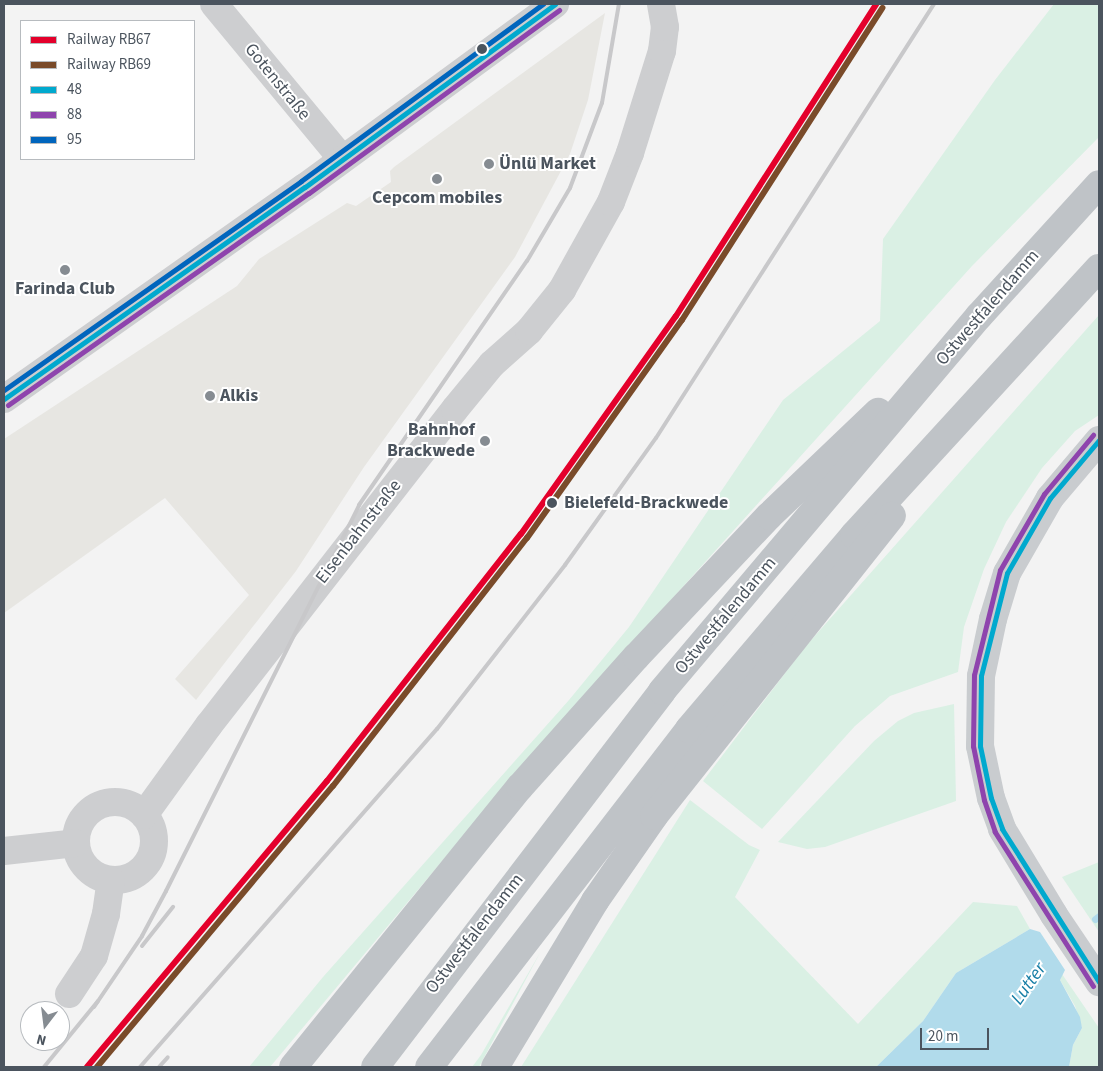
<!DOCTYPE html>
<html>
<head>
<meta charset="utf-8">
<style>
	body { margin:0 }
	#map { position:relative; width:1103px; height:1071px; overflow:hidden; background:#f3f3f3; font-family:"Source Sans 3",sans-serif }
	div>[style] { position:absolute }
	.commercial>* { inset:0; background:#e7e6e2 }
	.green>* { inset:0; background:#daf0e4 }
	.water>* { inset:0; background:#b1dbeb }
	.stream>* { height:7px; margin:-3.5px; padding:0 3.5px; transform-origin:3.5px; border-radius:3.5px; background:#b1dbeb }
	.minor>* { height:28px; margin:-14px; padding:0 14px; transform-origin:14px; border-radius:14px; background:#cdced0 }
	.minor>.ring { margin:-14px; padding:0; box-sizing:content-box; background:none; border:28px solid #cdced0; border-radius:50% }
	.major>* { height:28px; margin:-14px; padding:0 14px; transform-origin:14px; border-radius:14px; background:#c9cccf }
	.highway>* { height:28px; margin:-14px; padding:0 14px; transform-origin:14px; border-radius:14px; background:#bfc3c7 }
	.rail>* { height:4px; margin:-2px; padding:0 2px; transform-origin:2px; border-radius:2px; background:#c8c8ca }
	.bus-1>* { height:5px; margin:-2.5px; padding:0 2.5px; transform-origin:2.5px; border-radius:2.5px; background:#00a9ce }
	.bus-2>* { height:5px; margin:-2.5px; padding:0 2.5px; transform-origin:2.5px; border-radius:2.5px; background:#8e44ad }
	.bus-3>* { height:5px; margin:-2.5px; padding:0 2.5px; transform-origin:2.5px; border-radius:2.5px; background:#0065bd }
	.rail-1>* { height:6px; margin:-3px; padding:0 3px; transform-origin:3px; border-radius:3px; background:#e4002b }
	.rail-2>* { height:6px; margin:-3px; padding:0 3px; transform-origin:3px; border-radius:3px; background:#7a4b2a }
	.dots>* { width:14px; height:14px; translate:-50% -50%; box-sizing:border-box; border:2px solid #fff; border-radius:50% }
	span { translate:-50% -50%; white-space:nowrap; text-align:center; line-height:1.15; -webkit-text-stroke:4px #fff; paint-order:stroke }
	.street-label { font-size:18px; color:#4b545e }
	.poi-label { font-size:18px; color:#4b545e; font-weight:700 }
	.left { translate:0 -50%; text-align:left }
	.right { translate:-100% -50%; text-align:right }
	.stop-label { font-size:18px; color:#4b545e; font-weight:700 }
	.water-label { font-size:19px; color:#177ea6; font-style:italic }
	.frame { position:absolute; inset:0; border:5px solid #4b545e; pointer-events:none }
	.legend { position:absolute; left:20px; top:20px; width:175px; height:140px; box-sizing:border-box; background:#fff; border:1px solid #b7bbbf; margin:0; padding:6px 9px; list-style:none; font-size:15px; color:#4b545e }
	.legend li { display:flex; align-items:center; gap:10px; height:25px }
	.legend b { width:25px; border:1px solid #b7bbbf }
	.north { position:absolute; left:20px; top:1001px; width:50px; height:50px; box-sizing:border-box; background:#fff; border:1px solid #b7bbbf; border-radius:50%; rotate:195deg; font-size:14px; font-weight:700; line-height:20px; text-align:center; color:#4b545e }
	.north::after { content:''; display:block; margin:auto; width:18px; height:22px; background:#868c92; clip-path:polygon(50% 0,100% 100%,50% 72%,0 100%) }
	.scale { position:absolute; left:920px; top:1028px; width:69px; height:22px; box-sizing:border-box; border:2px solid #4b545e; border-top:0; padding-left:6px; font-size:15px; line-height:18px; white-space:nowrap; color:#4b545e; -webkit-text-stroke:4px #fff; paint-order:stroke }
</style>
</head>
<body>
<div id="map">
	<div class="commercial">
		<i style="clip-path:polygon(605px 13px,588px 100px,570px 154px,515px 257px,364px 467px,296px 571px,196px 700px,175px 679px,249px 595px,165px 498px,4px 613px,4px 439px,237px 286px,259px 259px,347px 203px,356px 206px,391px 182px,390px 171px,394px 167px)"></i>
	</div>
	<div class="green">
		<i style="clip-path:polygon(1054px 4px,1099px 4px,1099px 137px,972px 266px,524px 763px,270px 1067px,249px 1067px,323px 977px,569px 700px,629px 627px,783px 400px,880px 321px,883px 239px,995px 80px)"></i>
		<i style="clip-path:polygon(1099px 315px,1099px 415px,1075px 431px,1042px 468px,1006px 522px,984px 569px,964px 627px,958px 672px,890px 696px,855px 726px,762px 829px,703px 781px,805px 647px)"></i>
		<i style="clip-path:polygon(954px 704px,956px 801px,825px 847px,807px 849px,778px 842px,874px 741px,898px 721px,914px 713px)"></i>
		<i style="clip-path:polygon(690px 800px,749px 845px,760px 850px,735px 897px,858px 1024px,973px 902px,1017px 906px,1030px 929px,956px 973px,923px 1021px,876px 1067px,521px 1067px)"></i>
		<i style="clip-path:polygon(1099px 862px,1099px 932px,1062px 877px)"></i>
		<i style="clip-path:polygon(541px 951px,479px 1067px,472px 1067px,481px 1055px)"></i>
		<i style="clip-path:polygon(1062px 974px,1099px 1028px,1099px 1067px,1069px 1067px,1073px 1045px,1082px 1028px,1075px 1006px,1060px 980px)"></i>
	</div>
	<div class="water">
		<i style="clip-path:polygon(1030px 929px,1040px 932px,1065px 970px,1060px 980px,1080px 1017px,1082px 1028px,1073px 1045px,1069px 1067px,876px 1067px,923px 1021px,956px 973px)"></i>
	</div>
	<div class="stream">
		<i style="left:1095px;top:919px;width:5px;rotate:-37deg"></i>
	</div>
	<div class="minor">
		<i style="left:214px;top:4px;width:201px;rotate:50.4deg"></i>
		<i style="left:4px;top:399px;width:368px;rotate:-35.2deg"></i>
		<i style="left:305px;top:187px;width:310px;rotate:-36.2deg"></i>
		<i class="ring" style="left:76px;top:802px;width:50px;height:50px"></i>
		<i style="left:144px;top:815px;width:111px;rotate:-54.2deg"></i>
		<i style="left:209px;top:725px;width:400px;rotate:-52.1deg"></i>
		<i style="left:455px;top:409px;width:58px;rotate:-50.6deg"></i>
		<i style="left:492px;top:364px;width:50px;rotate:-41.7deg"></i>
		<i style="left:529px;top:331px;width:53px;rotate:-51.2deg"></i>
		<i style="left:562px;top:290px;width:101px;rotate:-60.9deg"></i>
		<i style="left:611px;top:202px;width:53px;rotate:-68.8deg"></i>
		<i style="left:630px;top:153px;width:107px;rotate:-72.6deg"></i>
		<i style="left:662px;top:51px;width:24px;rotate:-83deg"></i>
		<i style="left:665px;top:27px;width:23px;rotate:-100deg"></i>
		<i style="left:4px;top:851px;width:72px;rotate:-6.3deg"></i>
		<i style="left:69px;top:994px;width:45px;rotate:-56.7deg"></i>
		<i style="left:94px;top:956px;width:44px;rotate:-74.1deg"></i>
		<i style="left:106px;top:914px;width:34px;rotate:-82deg"></i>
	</div>
	<div class="major">
		<i style="left:1099px;top:440px;width:76px;rotate:130.2deg"></i>
		<i style="left:1050px;top:498px;width:86px;rotate:119.8deg"></i>
		<i style="left:1007px;top:573px;width:48px;rotate:106.9deg"></i>
		<i style="left:993px;top:619px;width:58px;rotate:101.9deg"></i>
		<i style="left:981px;top:676px;width:70px;rotate:90.8deg"></i>
		<i style="left:980px;top:746px;width:53px;rotate:78.1deg"></i>
		<i style="left:991px;top:798px;width:33px;rotate:70deg"></i>
		<i style="left:1002px;top:829px;width:100px;rotate:58.8deg"></i>
		<i style="left:1054px;top:915px;width:81px;rotate:56.1deg"></i>
	</div>
	<div class="highway">
		<i style="left:293px;top:1067px;width:360px;rotate:-51deg"></i>
		<i style="left:520px;top:787px;width:174px;rotate:-48.3deg"></i>
		<i style="left:636px;top:657px;width:194px;rotate:-46.7deg"></i>
		<i style="left:769px;top:516px;width:151px;rotate:-43.7deg"></i>
		<i style="left:375px;top:1067px;width:473px;rotate:-52.6deg"></i>
		<i style="left:662px;top:691px;width:491px;rotate:-49.8deg"></i>
		<i style="left:979px;top:316px;width:178px;rotate:-47.7deg"></i>
		<i style="left:429px;top:1067px;width:426px;rotate:-52.4deg"></i>
		<i style="left:689px;top:729px;width:255px;rotate:-49.6deg"></i>
		<i style="left:854px;top:535px;width:362px;rotate:-47.5deg"></i>
		<i style="left:495px;top:1067px;width:194px;rotate:-58.9deg"></i>
		<i style="left:595px;top:901px;width:103px;rotate:-55.2deg"></i>
		<i style="left:654px;top:816px;width:383px;rotate:-51.6deg"></i>
	</div>
	<div class="rail">
		<i style="left:142px;top:946px;width:50px;rotate:-51.5deg"></i>
		<i style="left:94px;top:1007px;width:86px;rotate:-55.9deg"></i>
		<i style="left:142px;top:936px;width:51px;rotate:-61.9deg"></i>
		<i style="left:166px;top:891px;width:432px;rotate:-63.4deg"></i>
		<i style="left:359px;top:505px;width:296px;rotate:-55.5deg"></i>
		<i style="left:527px;top:261px;width:85px;rotate:-59.5deg"></i>
		<i style="left:570px;top:188px;width:91px;rotate:-69.4deg"></i>
		<i style="left:602px;top:103px;width:100px;rotate:-80.3deg"></i>
		<i style="left:44px;top:1067px;width:85px;rotate:-50.7deg"></i>
		<i style="left:140px;top:1067px;width:450px;rotate:-48.7deg"></i>
		<i style="left:437px;top:729px;width:208px;rotate:-52deg"></i>
		<i style="left:565px;top:565px;width:156px;rotate:-54.4deg"></i>
		<i style="left:656px;top:438px;width:515px;rotate:-57.36deg"></i>
		<i style="left:159px;top:1067px;width:13px;rotate:-48deg"></i>
	</div>
	<div class="bus-1">
		<i style="left:4px;top:399px;width:368px;rotate:-35.2deg"></i>
		<i style="left:305px;top:187px;width:310px;rotate:-36.2deg"></i>
		<i style="left:1099px;top:440px;width:76px;rotate:130.2deg"></i>
		<i style="left:1050px;top:498px;width:86px;rotate:119.8deg"></i>
		<i style="left:1007px;top:573px;width:106px;rotate:104.2deg"></i>
		<i style="left:981px;top:676px;width:70px;rotate:90.8deg"></i>
		<i style="left:980px;top:746px;width:53px;rotate:78.1deg"></i>
		<i style="left:991px;top:798px;width:33px;rotate:70deg"></i>
		<i style="left:1002px;top:829px;width:181px;rotate:57.6deg"></i>
	</div>
	<div class="bus-2">
		<i style="left:8px;top:405px;width:368px;rotate:-35.2deg"></i>
		<i style="left:309px;top:193px;width:310px;rotate:-36.2deg"></i>
		<i style="left:1093px;top:986px;width:183px;rotate:-122.5deg"></i>
		<i style="left:995px;top:832px;width:34px;rotate:-109deg"></i>
		<i style="left:984px;top:800px;width:55px;rotate:-101.5deg"></i>
		<i style="left:973px;top:746px;width:71px;rotate:-89.2deg"></i>
		<i style="left:974px;top:675px;width:108px;rotate:-76.1deg"></i>
		<i style="left:1000px;top:570px;width:88px;rotate:-59.9deg"></i>
		<i style="left:1044px;top:494px;width:77px;rotate:-50.3deg"></i>
	</div>
	<div class="bus-3">
		<i style="left:4px;top:390px;width:363px;rotate:-35.1deg"></i>
		<i style="left:301px;top:181px;width:300px;rotate:-36.2deg"></i>
	</div>
	<div class="rail-1">
		<i style="left:87px;top:1067px;width:373px;rotate:-50deg"></i>
		<i style="left:327px;top:781px;width:314px;rotate:-51.9deg"></i>
		<i style="left:521px;top:534px;width:267px;rotate:-54.6deg"></i>
		<i style="left:676px;top:316px;width:371px;rotate:-57.3deg"></i>
	</div>
	<div class="rail-2">
		<i style="left:97px;top:1067px;width:367px;rotate:-50deg"></i>
		<i style="left:333px;top:786px;width:315px;rotate:-52deg"></i>
		<i style="left:527px;top:538px;width:267px;rotate:-54.6deg"></i>
		<i style="left:682px;top:320px;width:371px;rotate:-57.3deg"></i>
	</div>
	<div class="dots">
		<i style="left:482px;top:49px;background:#4b545e"></i>
		<i style="left:489px;top:164px;background:#868c92"></i>
		<i style="left:437px;top:179px;background:#868c92"></i>
		<i style="left:65px;top:270px;background:#868c92"></i>
		<i style="left:210px;top:396px;background:#868c92"></i>
		<i style="left:485px;top:441px;background:#868c92"></i>
		<i style="left:552px;top:503px;background:#4b545e"></i>
	</div>
	<div class="street-label">
		<span style="left:277px;top:82px;rotate:51deg">Gotenstraße</span>
		<span style="left:988px;top:308px;rotate:-49deg">Ostwestfalendamm</span>
		<span style="left:359px;top:532px;rotate:-52deg">Eisenbahnstraße</span>
		<span style="left:726px;top:616px;rotate:-50deg">Ostwestfalendamm</span>
		<span style="left:475px;top:934px;rotate:-52deg">Ostwestfalendamm</span>
	</div>
	<div class="poi-label">
		<span class="left" style="left:499px;top:164px">Ünlü Market</span>
		<span style="left:437px;top:198px">Cepcom mobiles</span>
		<span style="left:65px;top:289px">Farinda Club</span>
		<span class="left" style="left:220px;top:396px">Alkis</span>
		<span class="right" style="left:475px;top:441px">Bahnhof<br>Brackwede</span>
	</div>
	<div class="stop-label">
		<span class="left" style="left:564px;top:503px">Bielefeld-Brackwede</span>
	</div>
	<div class="water-label">
		<span style="left:1029px;top:984px;rotate:-55deg">Lutter</span>
	</div>
	<div class="frame"></div>
	<ul class="legend">
	<li><b style="height:6px;background:#e4002b"></b>Railway RB67</li>
	<li><b style="height:6px;background:#7a4b2a"></b>Railway RB69</li>
	<li><b style="height:6px;background:#00a9ce"></b>48</li>
	<li><b style="height:6px;background:#8e44ad"></b>88</li>
	<li><b style="height:6px;background:#0065bd"></b>95</li>
	</ul>
	<div class="north">N</div>
	<div class="scale">20 m</div>
</div>
</body>
</html>
